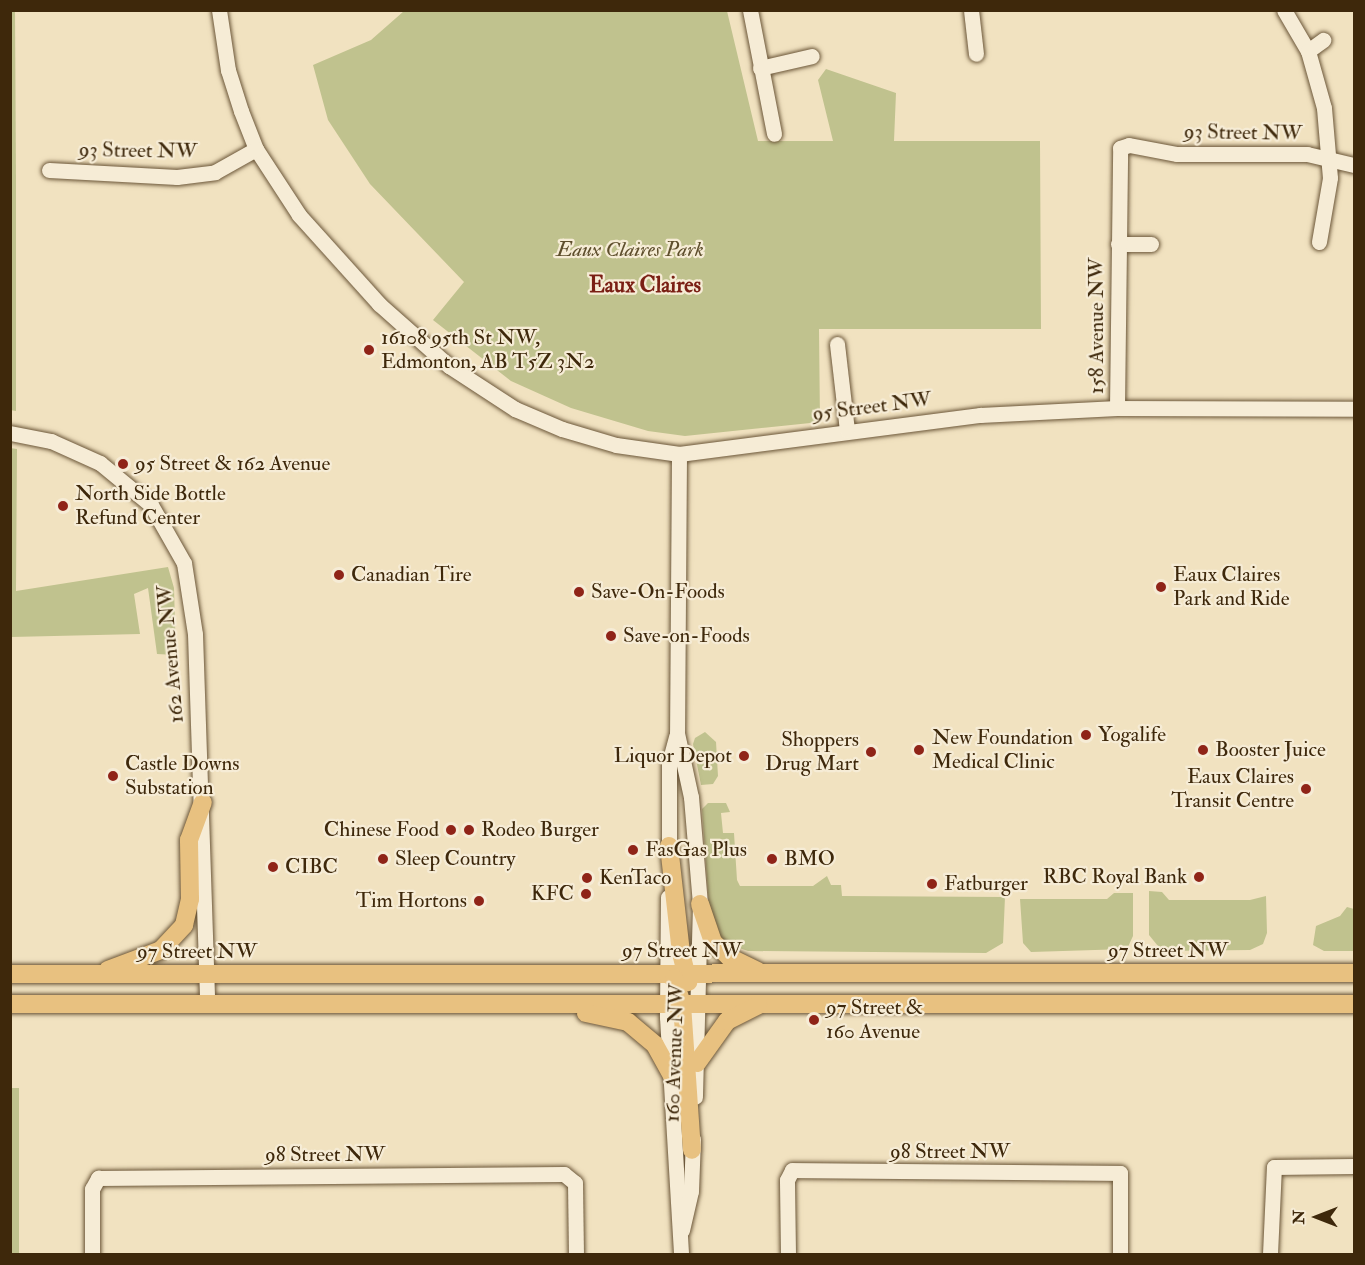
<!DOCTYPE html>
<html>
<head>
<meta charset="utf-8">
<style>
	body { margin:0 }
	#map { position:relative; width:1365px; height:1265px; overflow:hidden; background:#f1e2c0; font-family:"IM FELL Double Pica",serif }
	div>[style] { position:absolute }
	.green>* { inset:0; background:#c0c28e; transform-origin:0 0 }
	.roads { filter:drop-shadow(0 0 2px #6b5638) drop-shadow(0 0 2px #6b5638) }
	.minor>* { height:15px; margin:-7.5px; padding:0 7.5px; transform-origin:7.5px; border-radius:7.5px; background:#f6ecd6 }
	.major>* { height:18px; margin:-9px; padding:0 9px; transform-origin:9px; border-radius:9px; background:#e8c180 }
	.dots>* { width:16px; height:16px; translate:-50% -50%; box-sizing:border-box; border:3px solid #f6ecd6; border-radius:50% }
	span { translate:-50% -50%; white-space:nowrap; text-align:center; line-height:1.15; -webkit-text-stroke:4.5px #f6ecd6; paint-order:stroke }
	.street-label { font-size:21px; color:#3e280b }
	.park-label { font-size:21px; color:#5e4e2c; font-style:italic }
	.poi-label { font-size:21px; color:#3e280b }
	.left { translate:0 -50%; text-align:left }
	.right { translate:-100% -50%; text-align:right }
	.neighbourhood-label { font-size:22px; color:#7a1f14; font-weight:700 }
	.frame { position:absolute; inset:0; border:12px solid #3e280b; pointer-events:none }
	.north { position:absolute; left:1287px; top:1187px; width:60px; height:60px; -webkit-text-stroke:4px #f6ecd6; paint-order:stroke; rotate:270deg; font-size:16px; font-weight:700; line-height:24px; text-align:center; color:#3e280b }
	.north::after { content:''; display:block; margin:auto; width:21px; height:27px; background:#3e280b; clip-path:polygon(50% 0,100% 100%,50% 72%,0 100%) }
</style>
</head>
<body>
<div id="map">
	<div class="green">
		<i style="clip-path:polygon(15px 10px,16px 180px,16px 411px,10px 410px,10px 11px)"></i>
		<i style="clip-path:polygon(404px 11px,727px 11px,758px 141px,833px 141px,818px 80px,826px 69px,896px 93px,894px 141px,1040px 141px,1041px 329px,819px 329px,820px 422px,685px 436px,648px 431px,571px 408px,511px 381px,433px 320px,464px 282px,370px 184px,328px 120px,313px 65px,371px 40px)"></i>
		<i style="clip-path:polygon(10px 448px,17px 449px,16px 591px,168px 567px,174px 588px,176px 655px,157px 654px,148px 588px,134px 594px,140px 634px,11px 637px)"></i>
		<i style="clip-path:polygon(705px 732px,716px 742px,718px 776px,713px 784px,701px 785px,693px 744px,695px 738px)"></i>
		<i style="clip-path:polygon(708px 803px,726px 803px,730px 812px,721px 813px,723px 833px,734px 833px,737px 880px,740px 886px,813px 886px,827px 876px,831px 885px,841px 885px,842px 896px,1005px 897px,1003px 943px,986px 953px,748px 951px,722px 942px,710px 920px,702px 809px)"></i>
		<i style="clip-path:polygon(1149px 891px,1162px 892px,1169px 900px,1250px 900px,1266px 896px,1267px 933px,1263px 944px,1250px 950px,1162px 951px,1149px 935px)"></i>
		<i style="clip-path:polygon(1114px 893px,1133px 893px,1133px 936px,1127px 949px,1031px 952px,1023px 943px,1020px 899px,1107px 899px)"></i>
		<i style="clip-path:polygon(1347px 907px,1354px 909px,1354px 951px,1324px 951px,1313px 945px,1316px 926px,1340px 916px)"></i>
		<i style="left:10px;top:1088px;width:9px;height:166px"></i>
	</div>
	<div class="roads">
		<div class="minor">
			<i style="left:219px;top:10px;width:61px;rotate:81.5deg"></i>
			<i style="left:228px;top:70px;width:43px;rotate:72.4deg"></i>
			<i style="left:241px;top:111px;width:41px;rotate:68.5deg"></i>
			<i style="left:256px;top:149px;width:79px;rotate:56.9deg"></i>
			<i style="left:299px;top:215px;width:120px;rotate:48deg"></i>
			<i style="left:379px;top:304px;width:94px;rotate:41.5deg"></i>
			<i style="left:449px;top:366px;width:79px;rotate:33.1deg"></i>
			<i style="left:515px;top:409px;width:51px;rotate:23.1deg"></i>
			<i style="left:562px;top:429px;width:56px;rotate:16.5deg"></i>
			<i style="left:616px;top:445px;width:64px;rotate:8.1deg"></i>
			<i style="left:679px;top:454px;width:304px;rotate:-7.4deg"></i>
			<i style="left:980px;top:415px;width:137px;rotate:-2.9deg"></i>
			<i style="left:1117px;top:408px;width:237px;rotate:0.2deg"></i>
			<i style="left:750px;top:10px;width:126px;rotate:79deg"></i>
			<i style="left:971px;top:10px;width:44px;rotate:83.5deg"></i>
			<i style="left:1284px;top:10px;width:48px;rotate:59.7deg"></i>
			<i style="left:1308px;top:51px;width:59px;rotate:74.3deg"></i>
			<i style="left:1324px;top:108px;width:70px;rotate:85.1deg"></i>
			<i style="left:1330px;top:178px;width:65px;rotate:99.8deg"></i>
			<i style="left:1308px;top:51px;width:19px;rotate:-36deg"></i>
			<i style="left:760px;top:68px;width:53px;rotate:-13deg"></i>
			<i style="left:49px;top:170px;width:128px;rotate:3.1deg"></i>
			<i style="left:177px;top:177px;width:38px;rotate:-7deg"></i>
			<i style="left:215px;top:172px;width:47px;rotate:-29.3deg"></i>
			<i style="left:1118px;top:244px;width:33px"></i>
			<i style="left:837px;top:344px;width:87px;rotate:83.4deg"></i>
			<i style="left:1117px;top:408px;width:260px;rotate:-89.3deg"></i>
			<i style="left:1120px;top:148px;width:9px;rotate:-18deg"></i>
			<i style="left:1129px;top:145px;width:49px;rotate:10.6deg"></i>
			<i style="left:1177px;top:154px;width:130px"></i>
			<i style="left:1307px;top:154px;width:48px;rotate:13.2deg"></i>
			<i style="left:10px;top:433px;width:42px;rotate:11deg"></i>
			<i style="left:51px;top:441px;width:54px;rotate:24.2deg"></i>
			<i style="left:100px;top:463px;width:66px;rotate:39.5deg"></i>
			<i style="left:151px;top:505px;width:67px;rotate:60.4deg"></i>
			<i style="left:184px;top:563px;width:72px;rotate:81.2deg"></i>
			<i style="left:195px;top:634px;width:370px;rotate:88.1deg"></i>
			<i style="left:679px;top:454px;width:279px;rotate:90.4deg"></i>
			<i style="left:677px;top:733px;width:66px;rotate:77.7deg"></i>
			<i style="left:691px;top:797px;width:107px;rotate:85.2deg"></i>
			<i style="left:700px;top:904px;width:193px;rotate:91.5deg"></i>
			<i style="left:669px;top:858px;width:95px;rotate:-90deg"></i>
			<i style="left:669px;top:763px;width:28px;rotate:-75deg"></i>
			<i style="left:668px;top:897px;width:120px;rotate:90.5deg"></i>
			<i style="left:667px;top:1017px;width:237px;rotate:86.6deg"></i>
			<i style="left:682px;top:1230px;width:40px;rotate:-77deg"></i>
			<i style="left:691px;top:1191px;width:52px;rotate:-87.8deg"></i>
			<i style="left:92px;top:1254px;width:65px;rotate:-90deg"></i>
			<i style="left:92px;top:1189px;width:13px;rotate:-61deg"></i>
			<i style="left:98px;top:1178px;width:466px;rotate:-0.5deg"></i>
			<i style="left:564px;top:1174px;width:14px;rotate:39deg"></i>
			<i style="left:575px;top:1183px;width:71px;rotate:89.2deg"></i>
			<i style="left:788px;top:1254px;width:74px;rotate:-90.8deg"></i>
			<i style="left:787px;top:1180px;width:11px;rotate:-63deg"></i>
			<i style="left:792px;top:1170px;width:328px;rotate:0.5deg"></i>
			<i style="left:1120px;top:1173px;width:81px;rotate:90deg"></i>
			<i style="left:1270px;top:1254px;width:87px;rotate:-87.4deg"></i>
			<i style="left:1274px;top:1167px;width:80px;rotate:-0.7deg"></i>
		</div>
		<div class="major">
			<i style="left:669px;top:846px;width:108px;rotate:83.6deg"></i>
			<i style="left:681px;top:953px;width:30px;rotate:76deg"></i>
			<i style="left:700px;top:904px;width:40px;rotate:71.1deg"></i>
			<i style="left:713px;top:942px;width:22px;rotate:43deg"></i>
			<i style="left:729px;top:957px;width:32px;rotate:26deg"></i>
			<i style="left:108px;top:970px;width:57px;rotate:-20.7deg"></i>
			<i style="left:161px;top:950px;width:34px;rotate:-47deg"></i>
			<i style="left:184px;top:925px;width:27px;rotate:-77deg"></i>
			<i style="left:190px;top:899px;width:59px;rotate:-91deg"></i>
			<i style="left:189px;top:840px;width:40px;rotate:-69.8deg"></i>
			<i style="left:10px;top:974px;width:1344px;rotate:-0.04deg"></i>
			<i style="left:667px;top:974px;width:8px;rotate:30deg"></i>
			<i style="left:674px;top:978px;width:27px;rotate:73deg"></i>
			<i style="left:682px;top:1004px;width:146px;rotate:86.1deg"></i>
			<i style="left:10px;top:1004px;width:1344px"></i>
			<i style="left:586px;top:1013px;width:43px;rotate:12.1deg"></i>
			<i style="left:628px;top:1022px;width:35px;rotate:40deg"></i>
			<i style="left:655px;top:1045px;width:33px;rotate:61deg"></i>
			<i style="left:697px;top:1063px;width:52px;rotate:-54.5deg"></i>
			<i style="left:727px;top:1021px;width:35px;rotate:-27deg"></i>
		</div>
	</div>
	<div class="dots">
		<i style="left:369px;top:350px;background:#8f2418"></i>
		<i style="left:123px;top:464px;background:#8f2418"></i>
		<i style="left:63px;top:506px;background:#8f2418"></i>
		<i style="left:339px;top:575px;background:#8f2418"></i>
		<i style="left:1161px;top:587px;background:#8f2418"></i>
		<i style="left:579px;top:592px;background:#8f2418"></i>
		<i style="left:611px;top:636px;background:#8f2418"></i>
		<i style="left:1086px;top:735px;background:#8f2418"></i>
		<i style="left:919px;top:750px;background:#8f2418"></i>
		<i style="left:1203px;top:750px;background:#8f2418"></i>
		<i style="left:871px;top:752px;background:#8f2418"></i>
		<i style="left:744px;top:756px;background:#8f2418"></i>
		<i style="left:113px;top:776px;background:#8f2418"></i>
		<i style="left:1306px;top:789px;background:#8f2418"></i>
		<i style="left:451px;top:830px;background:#8f2418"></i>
		<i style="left:469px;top:830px;background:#8f2418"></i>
		<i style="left:633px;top:850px;background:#8f2418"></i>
		<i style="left:383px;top:859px;background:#8f2418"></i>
		<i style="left:772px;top:859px;background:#8f2418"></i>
		<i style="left:273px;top:867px;background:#8f2418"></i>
		<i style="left:1199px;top:877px;background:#8f2418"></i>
		<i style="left:587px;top:878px;background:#8f2418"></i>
		<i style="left:932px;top:884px;background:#8f2418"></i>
		<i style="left:586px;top:894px;background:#8f2418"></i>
		<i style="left:479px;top:901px;background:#8f2418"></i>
		<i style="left:814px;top:1020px;background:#8f2418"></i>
	</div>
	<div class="street-label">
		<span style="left:1243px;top:133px;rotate:1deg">93 Street NW</span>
		<span style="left:138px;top:151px;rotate:1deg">93 Street NW</span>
		<span style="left:1097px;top:326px;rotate:-90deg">158 Avenue NW</span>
		<span style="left:872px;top:407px;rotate:-7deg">95 Street NW</span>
		<span style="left:171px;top:654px;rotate:-95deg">162 Avenue NW</span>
		<span style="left:682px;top:951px">97 Street NW</span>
		<span style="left:1168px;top:951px">97 Street NW</span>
		<span style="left:197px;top:952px">97 Street NW</span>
		<span style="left:675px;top:1053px;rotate:-88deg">160 Avenue NW</span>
		<span style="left:950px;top:1152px">98 Street NW</span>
		<span style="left:325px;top:1155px">98 Street NW</span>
	</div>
	<div class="park-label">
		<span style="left:630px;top:250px">Eaux Claires Park</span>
	</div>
	<div class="poi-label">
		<span class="left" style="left:381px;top:350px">16108 95th St NW,<br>Edmonton, AB T5Z 3N2</span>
		<span class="left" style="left:135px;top:464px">95 Street &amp; 162 Avenue</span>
		<span class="left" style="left:75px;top:506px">North Side Bottle<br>Refund Center</span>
		<span class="left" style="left:351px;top:575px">Canadian Tire</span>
		<span class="left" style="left:1173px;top:587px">Eaux Claires<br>Park and Ride</span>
		<span class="left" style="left:591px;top:592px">Save-On-Foods</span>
		<span class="left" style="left:623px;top:636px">Save-on-Foods</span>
		<span class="left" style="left:1098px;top:735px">Yogalife</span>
		<span class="left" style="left:932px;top:750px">New Foundation<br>Medical Clinic</span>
		<span class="right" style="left:859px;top:752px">Shoppers<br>Drug Mart</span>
		<span class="left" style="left:1215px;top:750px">Booster Juice</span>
		<span class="right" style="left:732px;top:756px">Liquor Depot</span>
		<span class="left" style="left:125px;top:776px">Castle Downs<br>Substation</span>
		<span class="right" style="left:1294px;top:789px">Eaux Claires<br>Transit Centre</span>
		<span class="right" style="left:439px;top:830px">Chinese Food</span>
		<span class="left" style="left:481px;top:830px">Rodeo Burger</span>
		<span class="left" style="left:645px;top:850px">FasGas Plus</span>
		<span class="left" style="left:395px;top:859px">Sleep Country</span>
		<span class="left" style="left:784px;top:859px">BMO</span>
		<span class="left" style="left:285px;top:867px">CIBC</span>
		<span class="right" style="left:1187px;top:877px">RBC Royal Bank</span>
		<span class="left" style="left:599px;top:878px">KenTaco</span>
		<span class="left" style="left:944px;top:884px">Fatburger</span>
		<span class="right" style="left:574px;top:894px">KFC</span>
		<span class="right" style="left:467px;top:901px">Tim Hortons</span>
		<span class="left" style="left:826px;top:1020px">97 Street &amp;<br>160 Avenue</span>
	</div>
	<div class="neighbourhood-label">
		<span style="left:645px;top:286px">Eaux Claires</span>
	</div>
	<div class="frame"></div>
	<div class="north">N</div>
</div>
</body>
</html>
